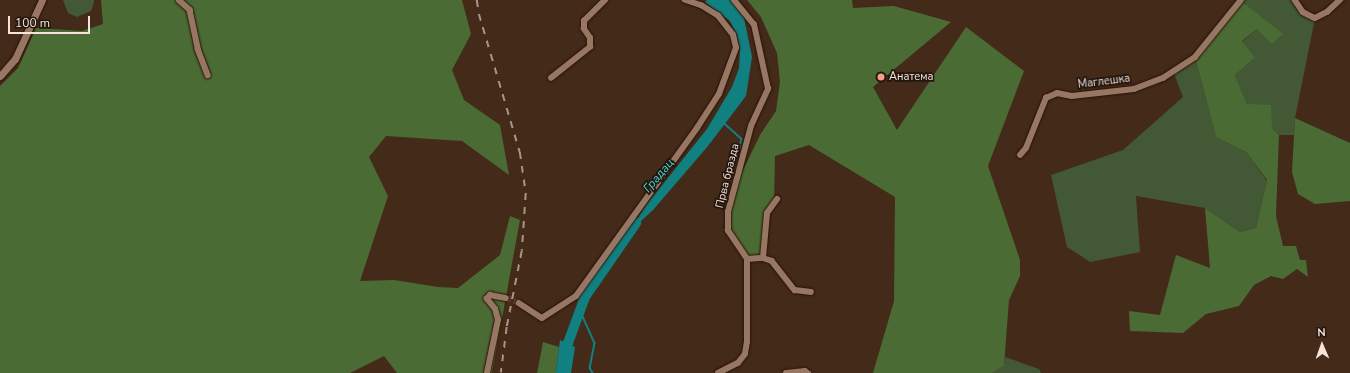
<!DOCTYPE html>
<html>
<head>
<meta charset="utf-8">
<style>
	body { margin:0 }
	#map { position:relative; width:1350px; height:373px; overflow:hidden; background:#442a19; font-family:"Nunito Sans",sans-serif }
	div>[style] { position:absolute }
	.green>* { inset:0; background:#435835 }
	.forest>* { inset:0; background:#4b6b34 }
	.water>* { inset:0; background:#118081 }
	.stream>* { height:1.5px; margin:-0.75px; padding:0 0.75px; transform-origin:0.75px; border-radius:0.75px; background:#118081 }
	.river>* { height:10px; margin:-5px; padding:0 5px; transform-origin:5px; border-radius:5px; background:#118081 }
	.street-tunnel>* { height:5.5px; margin-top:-2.75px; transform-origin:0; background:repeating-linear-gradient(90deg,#5f4636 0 5.5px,transparent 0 8.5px) }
	.roads { filter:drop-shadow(0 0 1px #2a1102) drop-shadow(0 0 1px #2a1102) }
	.street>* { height:5.5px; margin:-2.75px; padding:0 2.75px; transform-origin:2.75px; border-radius:2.75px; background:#977764 }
	.secondary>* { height:7px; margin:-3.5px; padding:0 3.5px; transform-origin:3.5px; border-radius:3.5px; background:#977764 }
	.rail>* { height:1.5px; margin-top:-0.75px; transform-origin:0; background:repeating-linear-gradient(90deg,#aa9487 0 7px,transparent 0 14px) }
	.dots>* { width:11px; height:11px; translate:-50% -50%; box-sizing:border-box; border:2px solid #22160e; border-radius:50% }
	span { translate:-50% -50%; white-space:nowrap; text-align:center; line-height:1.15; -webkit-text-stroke:3.5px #22160e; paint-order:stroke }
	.poi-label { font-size:11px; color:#f6e4da }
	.left { translate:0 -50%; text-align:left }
	.street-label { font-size:11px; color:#f6e4da }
	.water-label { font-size:12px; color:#46d6d7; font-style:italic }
	.north { position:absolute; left:1302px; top:325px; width:40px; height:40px; -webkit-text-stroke:3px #22160e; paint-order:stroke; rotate:358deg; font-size:11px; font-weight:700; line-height:16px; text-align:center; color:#f6e4da }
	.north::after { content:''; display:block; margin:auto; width:14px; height:18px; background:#f6e4da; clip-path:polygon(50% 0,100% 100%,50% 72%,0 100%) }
	.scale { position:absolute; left:8px; top:16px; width:82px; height:18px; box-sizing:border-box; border:2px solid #f6e4da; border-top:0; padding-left:5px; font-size:12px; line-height:14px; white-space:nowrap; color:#f6e4da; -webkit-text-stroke:3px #22160e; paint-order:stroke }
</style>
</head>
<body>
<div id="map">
	<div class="green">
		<i style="clip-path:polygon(63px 0,94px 0,94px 2px,91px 11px,77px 17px,68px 13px)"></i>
		<i style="clip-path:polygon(1241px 0,1295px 0,1303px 12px,1315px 18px,1295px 118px,1294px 135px,1279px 135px,1247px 104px,1235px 75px,1254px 59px,1242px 42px,1257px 29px)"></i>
		<i style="clip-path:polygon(1195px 57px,1216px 137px,1246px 152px,1267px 181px,1256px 228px,1240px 232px,1205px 208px,1136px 196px,1140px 252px,1090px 262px,1067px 247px,1051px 175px,1123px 150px,1183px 97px,1173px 71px)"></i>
		<i style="clip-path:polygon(1005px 357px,1039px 369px,1041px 373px,992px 373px,1004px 366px)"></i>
	</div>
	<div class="forest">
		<i style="clip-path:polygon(101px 0,462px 0,471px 34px,452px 70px,464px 100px,500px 125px,509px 175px,462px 141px,386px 136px,369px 157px,388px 196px,360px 281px,394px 280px,438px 287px,458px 288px,500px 255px,510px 216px,520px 220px,492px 373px,397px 373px,384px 356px,350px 373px,0 373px,0 86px,18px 68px,36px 28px,82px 31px,103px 24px)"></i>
		<i style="clip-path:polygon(747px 0,852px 0,853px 8px,894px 6px,951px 22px,873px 87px,897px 130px,966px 27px,1024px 71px,988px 166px,1020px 260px,1020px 276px,1009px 300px,1004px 366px,992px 373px,873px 373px,894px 301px,895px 197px,809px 145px,775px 156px,774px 202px,767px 213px,763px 258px,747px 259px,727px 235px,728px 212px,735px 187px,760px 135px,776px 111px,780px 82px,777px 53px,761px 17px)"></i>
		<i style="clip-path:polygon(1241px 1px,1283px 34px,1272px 44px,1257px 29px,1242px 41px,1255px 58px,1235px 75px,1247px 104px,1271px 105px,1272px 128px,1279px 135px,1276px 216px,1283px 246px,1296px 246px,1300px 260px,1306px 260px,1308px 277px,1297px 269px,1283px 279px,1271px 276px,1254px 285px,1239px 306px,1206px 314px,1183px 333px,1130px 331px,1129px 311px,1160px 315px,1176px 255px,1210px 268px,1205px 208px,1240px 232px,1256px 228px,1267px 180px,1246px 152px,1216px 137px,1195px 57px)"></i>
		<i style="clip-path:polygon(1295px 118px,1350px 143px,1350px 201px,1315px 204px,1298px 194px,1292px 172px)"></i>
		<i style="clip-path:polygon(543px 342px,559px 347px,556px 373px,537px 373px)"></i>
	</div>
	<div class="water">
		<i style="clip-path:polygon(707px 0,730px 0,744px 18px,752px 57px,746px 96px,708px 146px,653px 210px,628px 233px,647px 204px,707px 129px,732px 87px,739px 68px,740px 49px,737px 35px,730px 21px,705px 2px)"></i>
		<i style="clip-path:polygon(560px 340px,575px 347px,571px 373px,556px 373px)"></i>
	</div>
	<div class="stream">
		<i style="left:723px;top:122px;width:25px;rotate:42deg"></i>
		<i style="left:742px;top:139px;width:9px;rotate:103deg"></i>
		<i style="left:581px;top:312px;width:34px;rotate:66deg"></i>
		<i style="left:595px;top:343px;width:25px;rotate:101deg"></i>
		<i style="left:590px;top:368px;width:6px;rotate:59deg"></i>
	</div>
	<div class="river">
		<i style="left:563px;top:373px;width:30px;rotate:-81deg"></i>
		<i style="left:568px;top:343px;width:49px;rotate:-69.7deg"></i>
		<i style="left:585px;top:297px;width:90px;rotate:-55.4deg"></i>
	</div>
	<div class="street-tunnel">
		<i style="left:506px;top:298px;width:14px;rotate:21deg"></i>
	</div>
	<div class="roads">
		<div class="street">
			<i style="left:179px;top:0;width:15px;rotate:42deg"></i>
			<i style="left:190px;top:10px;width:40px;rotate:78deg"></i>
			<i style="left:198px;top:49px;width:28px;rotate:69deg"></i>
			<i style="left:1295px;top:0;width:14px;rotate:56deg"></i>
			<i style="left:1303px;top:12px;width:13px;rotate:27deg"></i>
			<i style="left:1315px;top:18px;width:13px;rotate:-27deg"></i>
			<i style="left:1327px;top:12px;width:18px;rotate:-43deg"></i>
			<i style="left:551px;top:78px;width:50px;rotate:-38.5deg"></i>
			<i style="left:590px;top:47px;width:9px;rotate:-90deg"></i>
			<i style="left:590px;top:38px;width:11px;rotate:-124deg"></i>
			<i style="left:584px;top:29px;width:8px;rotate:-90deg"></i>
			<i style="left:584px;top:21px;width:30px;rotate:-45deg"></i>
			<i style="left:1020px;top:155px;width:9px;rotate:-49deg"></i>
			<i style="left:1026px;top:148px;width:54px;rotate:-68.2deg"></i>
			<i style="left:1046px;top:98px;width:12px;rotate:-24deg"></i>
			<i style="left:1057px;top:93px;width:15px;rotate:11deg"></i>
			<i style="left:1072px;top:96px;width:62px;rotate:-6.4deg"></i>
			<i style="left:1134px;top:89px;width:31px;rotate:-21deg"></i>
			<i style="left:1163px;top:78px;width:38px;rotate:-33deg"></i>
			<i style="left:1195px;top:57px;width:73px;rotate:-51.1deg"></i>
			<i style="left:763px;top:258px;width:9px;rotate:18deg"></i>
			<i style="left:772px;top:261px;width:37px;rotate:52deg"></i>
			<i style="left:795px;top:290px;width:16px;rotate:7deg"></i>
			<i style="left:747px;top:259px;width:16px;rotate:-4deg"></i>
			<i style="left:763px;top:258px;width:45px;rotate:-84.9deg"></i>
			<i style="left:767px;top:213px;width:17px;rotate:-54deg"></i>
			<i style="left:519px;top:303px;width:27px;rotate:33deg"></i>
			<i style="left:542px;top:318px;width:40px;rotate:-32.9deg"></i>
			<i style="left:576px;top:296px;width:207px;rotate:-54.2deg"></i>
			<i style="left:697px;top:128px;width:40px;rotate:-57.1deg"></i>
			<i style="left:719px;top:94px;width:49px;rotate:-69.7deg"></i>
			<i style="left:736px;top:48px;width:13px;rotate:-103deg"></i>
			<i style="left:733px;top:35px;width:24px;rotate:-128deg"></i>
			<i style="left:718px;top:16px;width:19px;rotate:-148deg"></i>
			<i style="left:702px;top:6px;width:18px;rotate:-161deg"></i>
			<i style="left:487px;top:373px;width:54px;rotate:-78.3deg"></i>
			<i style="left:498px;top:320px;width:11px;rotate:-105deg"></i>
			<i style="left:495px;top:309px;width:13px;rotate:-129deg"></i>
			<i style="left:487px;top:299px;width:5px;rotate:-53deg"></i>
			<i style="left:490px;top:295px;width:16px;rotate:11deg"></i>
			<i style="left:718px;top:373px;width:22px;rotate:-27deg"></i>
			<i style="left:738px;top:363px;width:11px;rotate:-52deg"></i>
			<i style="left:745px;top:354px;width:12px;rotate:-81deg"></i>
			<i style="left:747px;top:342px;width:83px;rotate:-90deg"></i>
			<i style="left:747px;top:259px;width:34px;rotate:-124deg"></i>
			<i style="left:728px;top:231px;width:19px;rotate:-90deg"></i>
			<i style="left:728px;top:212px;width:89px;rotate:-75deg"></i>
			<i style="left:751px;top:126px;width:41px;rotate:-65.3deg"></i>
			<i style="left:768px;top:89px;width:66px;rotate:-102.3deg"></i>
			<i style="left:754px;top:25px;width:32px;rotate:-129deg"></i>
			<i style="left:786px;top:373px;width:19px;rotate:-6deg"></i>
			<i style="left:805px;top:371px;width:4px;rotate:34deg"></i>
		</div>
		<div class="secondary">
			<i style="left:0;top:76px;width:23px;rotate:-49deg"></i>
			<i style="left:15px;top:59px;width:65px;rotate:-65.4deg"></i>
		</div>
	</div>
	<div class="rail">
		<i style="left:477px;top:0;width:14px;rotate:82deg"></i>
		<i style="left:479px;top:14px;width:144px;rotate:73.5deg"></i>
		<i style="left:520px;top:152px;width:41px;rotate:81.7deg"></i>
		<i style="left:526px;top:193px;width:58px;rotate:93.9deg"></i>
		<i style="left:522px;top:251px;width:77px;rotate:101.2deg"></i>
		<i style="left:507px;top:327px;width:46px;rotate:97.4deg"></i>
	</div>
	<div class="dots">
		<i style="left:881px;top:77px;background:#f49e88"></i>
	</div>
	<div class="poi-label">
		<span class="left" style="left:889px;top:77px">Анатема</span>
	</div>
	<div class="street-label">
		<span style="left:1104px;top:82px;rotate:-7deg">Маглешка</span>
		<span style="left:728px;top:176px;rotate:-76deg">Прва бразда</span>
	</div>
	<div class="water-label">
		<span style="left:659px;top:176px;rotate:-50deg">Градац</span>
	</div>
	<div class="north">N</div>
	<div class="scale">100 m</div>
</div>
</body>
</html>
